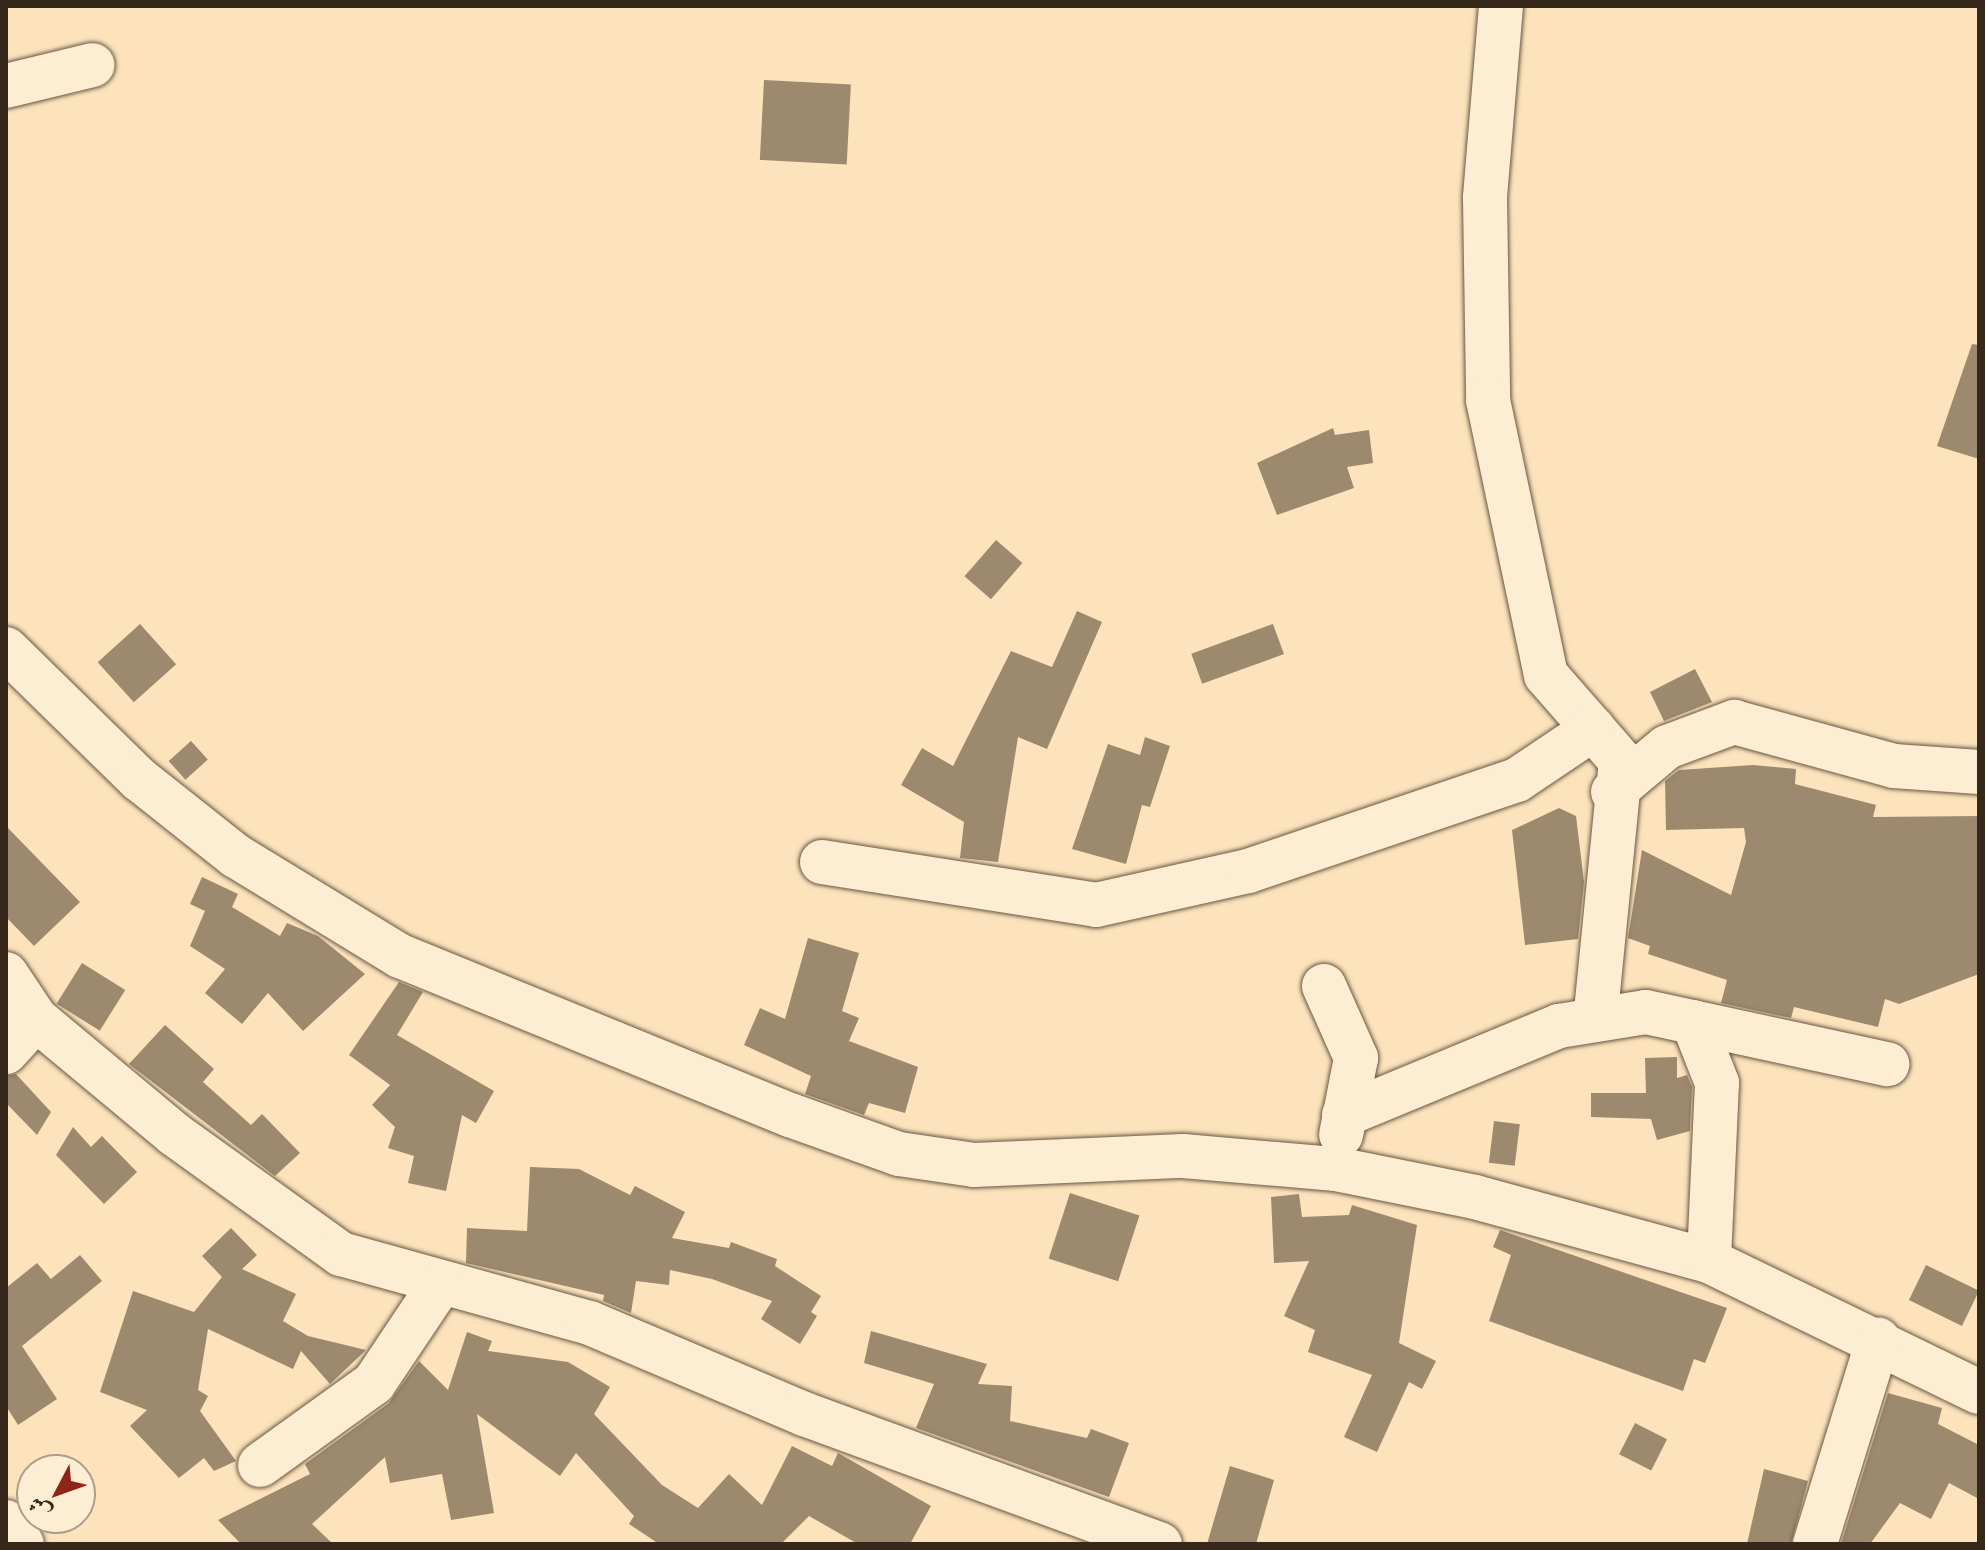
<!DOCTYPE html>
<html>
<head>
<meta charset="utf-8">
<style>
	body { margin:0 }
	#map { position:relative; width:1985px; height:1550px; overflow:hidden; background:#fce3bc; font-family:"Gentium Book Plus",Amiri,serif }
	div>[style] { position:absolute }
	.building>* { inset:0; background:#9d896e; transform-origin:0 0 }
	.roads { filter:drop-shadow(0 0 2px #685742) drop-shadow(0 0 2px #685742) }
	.minor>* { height:44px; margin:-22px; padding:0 22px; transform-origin:22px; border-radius:22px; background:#fdedd3 }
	span { translate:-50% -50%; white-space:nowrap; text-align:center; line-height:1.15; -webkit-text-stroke:6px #fdedd3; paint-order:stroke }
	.frame { position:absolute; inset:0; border:8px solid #36281a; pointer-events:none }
	.north { position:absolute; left:16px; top:1454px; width:80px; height:80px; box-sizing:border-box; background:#fdedd3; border:2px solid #ad9e89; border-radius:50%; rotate:229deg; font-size:22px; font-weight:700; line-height:32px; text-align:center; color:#36281a }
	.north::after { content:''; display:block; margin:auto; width:28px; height:36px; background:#8f2418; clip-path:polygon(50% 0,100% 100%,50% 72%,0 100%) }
</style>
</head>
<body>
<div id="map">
	<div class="building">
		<i style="left:764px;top:80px;width:87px;height:80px;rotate:3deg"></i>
		<i style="clip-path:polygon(1972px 344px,1979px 345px,1979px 459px,1937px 446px)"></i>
		<i style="clip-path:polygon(1333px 428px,1335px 435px,1369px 430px,1373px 463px,1347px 467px,1354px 488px,1277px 515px,1257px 463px)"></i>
		<i style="left:996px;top:540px;width:35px;height:48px;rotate:41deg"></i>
		<i style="clip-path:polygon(1077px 611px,1102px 622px,1047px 749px,1018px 737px,998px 862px,960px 858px,964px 822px,901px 785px,922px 748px,953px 766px,1011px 651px,1052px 667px)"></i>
		<i style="left:140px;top:624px;width:54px;height:57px;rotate:48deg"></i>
		<i style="left:1273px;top:624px;width:32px;height:87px;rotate:70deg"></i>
		<i style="clip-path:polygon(1695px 669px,1712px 702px,1664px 721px,1650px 692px)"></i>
		<i style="clip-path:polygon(1145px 737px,1170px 746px,1150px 807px,1142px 805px,1126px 864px,1072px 849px,1108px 744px,1140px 755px)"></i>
		<i style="left:191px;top:741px;width:25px;height:30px;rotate:48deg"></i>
		<i style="clip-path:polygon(1753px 765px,1796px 769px,1795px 784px,1876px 805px,1873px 817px,1979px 816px,1979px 974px,1899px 1004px,1885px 999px,1878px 1027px,1794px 1007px,1791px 1018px,1721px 1003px,1727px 980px,1648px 954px,1650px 946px,1628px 938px,1642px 850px,1731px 895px,1746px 842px,1744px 828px,1666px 830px,1665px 781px,1679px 770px)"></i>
		<i style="clip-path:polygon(1559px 808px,1576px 816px,1584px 882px,1578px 939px,1525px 945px,1512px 830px)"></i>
		<i style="clip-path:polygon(6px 826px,80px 902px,34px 946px,6px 917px)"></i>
		<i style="clip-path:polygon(202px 877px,238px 894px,232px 907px,280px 936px,287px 923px,318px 936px,365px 974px,303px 1031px,268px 993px,242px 1024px,205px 993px,225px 969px,190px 946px,205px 911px,190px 904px)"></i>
		<i style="clip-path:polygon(808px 938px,859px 953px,842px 1011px,859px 1018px,849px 1041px,918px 1067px,905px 1113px,869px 1103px,864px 1115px,805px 1094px,811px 1076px,744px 1045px,760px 1008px,785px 1019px)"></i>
		<i style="left:82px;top:963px;width:51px;height:48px;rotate:32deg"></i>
		<i style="clip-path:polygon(399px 982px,423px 992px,397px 1035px,494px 1091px,476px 1123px,462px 1115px,446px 1191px,408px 1183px,414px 1156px,388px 1148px,395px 1127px,372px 1105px,390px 1085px,349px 1055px)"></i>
		<i style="clip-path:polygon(165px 1025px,214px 1069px,203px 1082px,251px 1125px,262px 1114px,300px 1153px,275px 1176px,129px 1064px)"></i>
		<i style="clip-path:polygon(1677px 1057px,1677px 1078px,1687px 1075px,1692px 1087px,1690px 1131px,1657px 1140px,1651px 1119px,1591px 1117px,1591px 1093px,1646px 1093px,1645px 1058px)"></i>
		<i style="clip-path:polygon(16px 1074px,51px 1112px,37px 1135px,6px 1103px,6px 1076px)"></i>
		<i style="left:1494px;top:1121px;width:26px;height:42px;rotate:7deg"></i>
		<i style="clip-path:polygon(73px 1127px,91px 1147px,102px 1136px,137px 1172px,104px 1204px,56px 1155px)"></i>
		<i style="clip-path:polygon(530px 1167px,579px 1169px,630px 1195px,635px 1186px,685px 1212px,672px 1238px,729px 1248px,731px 1242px,777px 1259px,775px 1266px,821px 1296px,811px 1312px,817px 1316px,800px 1344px,761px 1319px,772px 1301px,712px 1279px,670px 1270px,669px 1285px,636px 1281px,631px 1313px,603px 1301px,604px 1295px,466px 1263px,467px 1228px,527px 1231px)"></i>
		<i style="left:1070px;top:1193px;width:73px;height:69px;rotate:18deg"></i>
		<i style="clip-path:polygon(1299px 1194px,1302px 1217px,1349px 1215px,1352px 1205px,1417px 1225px,1399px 1343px,1436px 1361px,1422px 1389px,1409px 1382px,1377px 1452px,1344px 1437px,1372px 1375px,1308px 1352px,1315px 1330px,1284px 1316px,1309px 1261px,1274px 1263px,1271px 1197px)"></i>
		<i style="clip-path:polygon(231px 1228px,257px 1255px,242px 1269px,296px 1294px,283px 1321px,308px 1336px,366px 1350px,330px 1384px,301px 1351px,293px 1369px,208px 1329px,198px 1390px,208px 1396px,200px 1411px,236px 1461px,214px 1471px,204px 1458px,179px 1478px,130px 1426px,147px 1410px,100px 1392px,133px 1291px,194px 1312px,222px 1277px,202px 1256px)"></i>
		<i style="clip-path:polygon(1500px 1230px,1727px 1308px,1705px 1363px,1694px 1359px,1683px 1391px,1489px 1321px,1511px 1255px,1493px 1247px)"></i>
		<i style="clip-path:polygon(80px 1255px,102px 1281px,22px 1346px,57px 1399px,18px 1425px,6px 1406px,6px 1288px,37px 1263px,51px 1279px)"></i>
		<i style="left:1926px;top:1265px;width:59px;height:39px;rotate:26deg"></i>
		<i style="clip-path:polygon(871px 1331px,987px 1364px,978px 1384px,1012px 1386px,1010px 1421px,1087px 1438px,1091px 1429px,1129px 1443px,1109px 1497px,916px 1428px,934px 1384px,864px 1363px)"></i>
		<i style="clip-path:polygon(467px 1332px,492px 1341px,488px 1351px,568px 1362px,610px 1387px,594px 1414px,662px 1485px,698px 1508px,729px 1474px,762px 1505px,792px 1446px,832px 1466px,838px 1453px,931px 1506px,910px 1544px,858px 1544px,809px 1516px,781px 1544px,659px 1544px,629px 1524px,634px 1516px,576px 1453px,560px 1476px,477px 1414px,494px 1513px,451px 1520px,442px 1474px,390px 1483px,385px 1457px,312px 1524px,333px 1544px,241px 1544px,218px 1520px,310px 1474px,305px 1464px,389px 1403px,419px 1361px,448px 1390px)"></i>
		<i style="clip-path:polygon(1888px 1393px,1942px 1408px,1938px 1424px,1979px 1445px,1979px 1499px,1949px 1483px,1931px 1519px,1900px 1503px,1870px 1544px,1841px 1544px)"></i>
		<i style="left:1635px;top:1423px;width:36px;height:35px;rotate:27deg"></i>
		<i style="clip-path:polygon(1230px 1466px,1274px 1480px,1256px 1544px,1207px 1544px)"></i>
		<i style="clip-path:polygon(1764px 1469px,1808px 1481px,1791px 1544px,1747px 1544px)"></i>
	</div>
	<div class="roads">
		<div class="minor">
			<i style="left:1501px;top:6px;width:193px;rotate:94.8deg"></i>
			<i style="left:1485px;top:198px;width:202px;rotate:89.1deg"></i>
			<i style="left:1488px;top:400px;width:281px;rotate:78.1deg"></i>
			<i style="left:1546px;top:675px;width:114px;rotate:48.9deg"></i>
			<i style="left:1621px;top:761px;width:260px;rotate:95.7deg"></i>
			<i style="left:6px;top:86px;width:89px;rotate:-13.6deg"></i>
			<i style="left:6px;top:649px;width:187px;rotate:44.4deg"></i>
			<i style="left:140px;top:780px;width:122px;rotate:38.4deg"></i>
			<i style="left:236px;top:856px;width:192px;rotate:31.4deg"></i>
			<i style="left:400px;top:956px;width:421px;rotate:22.2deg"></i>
			<i style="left:790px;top:1115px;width:116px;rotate:19.7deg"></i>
			<i style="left:899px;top:1154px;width:76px;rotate:8.3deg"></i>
			<i style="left:974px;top:1165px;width:209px;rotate:-2.5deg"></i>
			<i style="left:1183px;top:1156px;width:154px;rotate:4.9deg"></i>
			<i style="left:1336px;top:1169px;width:142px;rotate:11.4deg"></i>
			<i style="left:1475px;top:1197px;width:243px;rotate:15.3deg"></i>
			<i style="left:1709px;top:1261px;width:300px;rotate:25.9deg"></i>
			<i style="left:1613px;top:792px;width:70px;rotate:-39.8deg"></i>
			<i style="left:1667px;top:747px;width:72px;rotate:-20.5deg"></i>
			<i style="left:1734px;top:722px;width:166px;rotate:15.4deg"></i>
			<i style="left:1894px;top:766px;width:85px;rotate:4deg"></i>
			<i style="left:822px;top:862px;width:277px;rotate:8.9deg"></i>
			<i style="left:1096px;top:905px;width:156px;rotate:-12.6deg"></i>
			<i style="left:1248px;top:871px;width:284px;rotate:-18.7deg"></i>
			<i style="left:1517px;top:780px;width:92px;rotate:-33.9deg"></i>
			<i style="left:6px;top:974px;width:54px;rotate:56.3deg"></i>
			<i style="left:36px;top:1019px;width:180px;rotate:39.8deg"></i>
			<i style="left:174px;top:1134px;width:206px;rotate:35.7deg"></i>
			<i style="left:341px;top:1254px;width:258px;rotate:15.5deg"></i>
			<i style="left:590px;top:1323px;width:233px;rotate:23deg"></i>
			<i style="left:804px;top:1414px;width:379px;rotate:20.1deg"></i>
			<i style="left:1324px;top:986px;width:79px;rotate:66deg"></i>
			<i style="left:1356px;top:1058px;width:78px;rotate:101deg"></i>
			<i style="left:1693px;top:1022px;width:66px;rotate:68.5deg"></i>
			<i style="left:1717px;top:1083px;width:178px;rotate:92.6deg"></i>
			<i style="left:6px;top:1052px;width:45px;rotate:-47.7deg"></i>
			<i style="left:1344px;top:1115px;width:233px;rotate:-22.5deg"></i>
			<i style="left:1559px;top:1026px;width:88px;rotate:-9.1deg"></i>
			<i style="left:1646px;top:1012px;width:247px;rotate:12.2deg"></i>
			<i style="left:260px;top:1465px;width:140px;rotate:-35.7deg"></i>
			<i style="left:374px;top:1383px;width:117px;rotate:-56.2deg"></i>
			<i style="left:6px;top:1522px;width:27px;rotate:54deg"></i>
			<i style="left:1815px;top:1544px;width:214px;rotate:-72.8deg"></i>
		</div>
	</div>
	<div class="frame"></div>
	<div class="north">ش</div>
</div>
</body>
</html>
